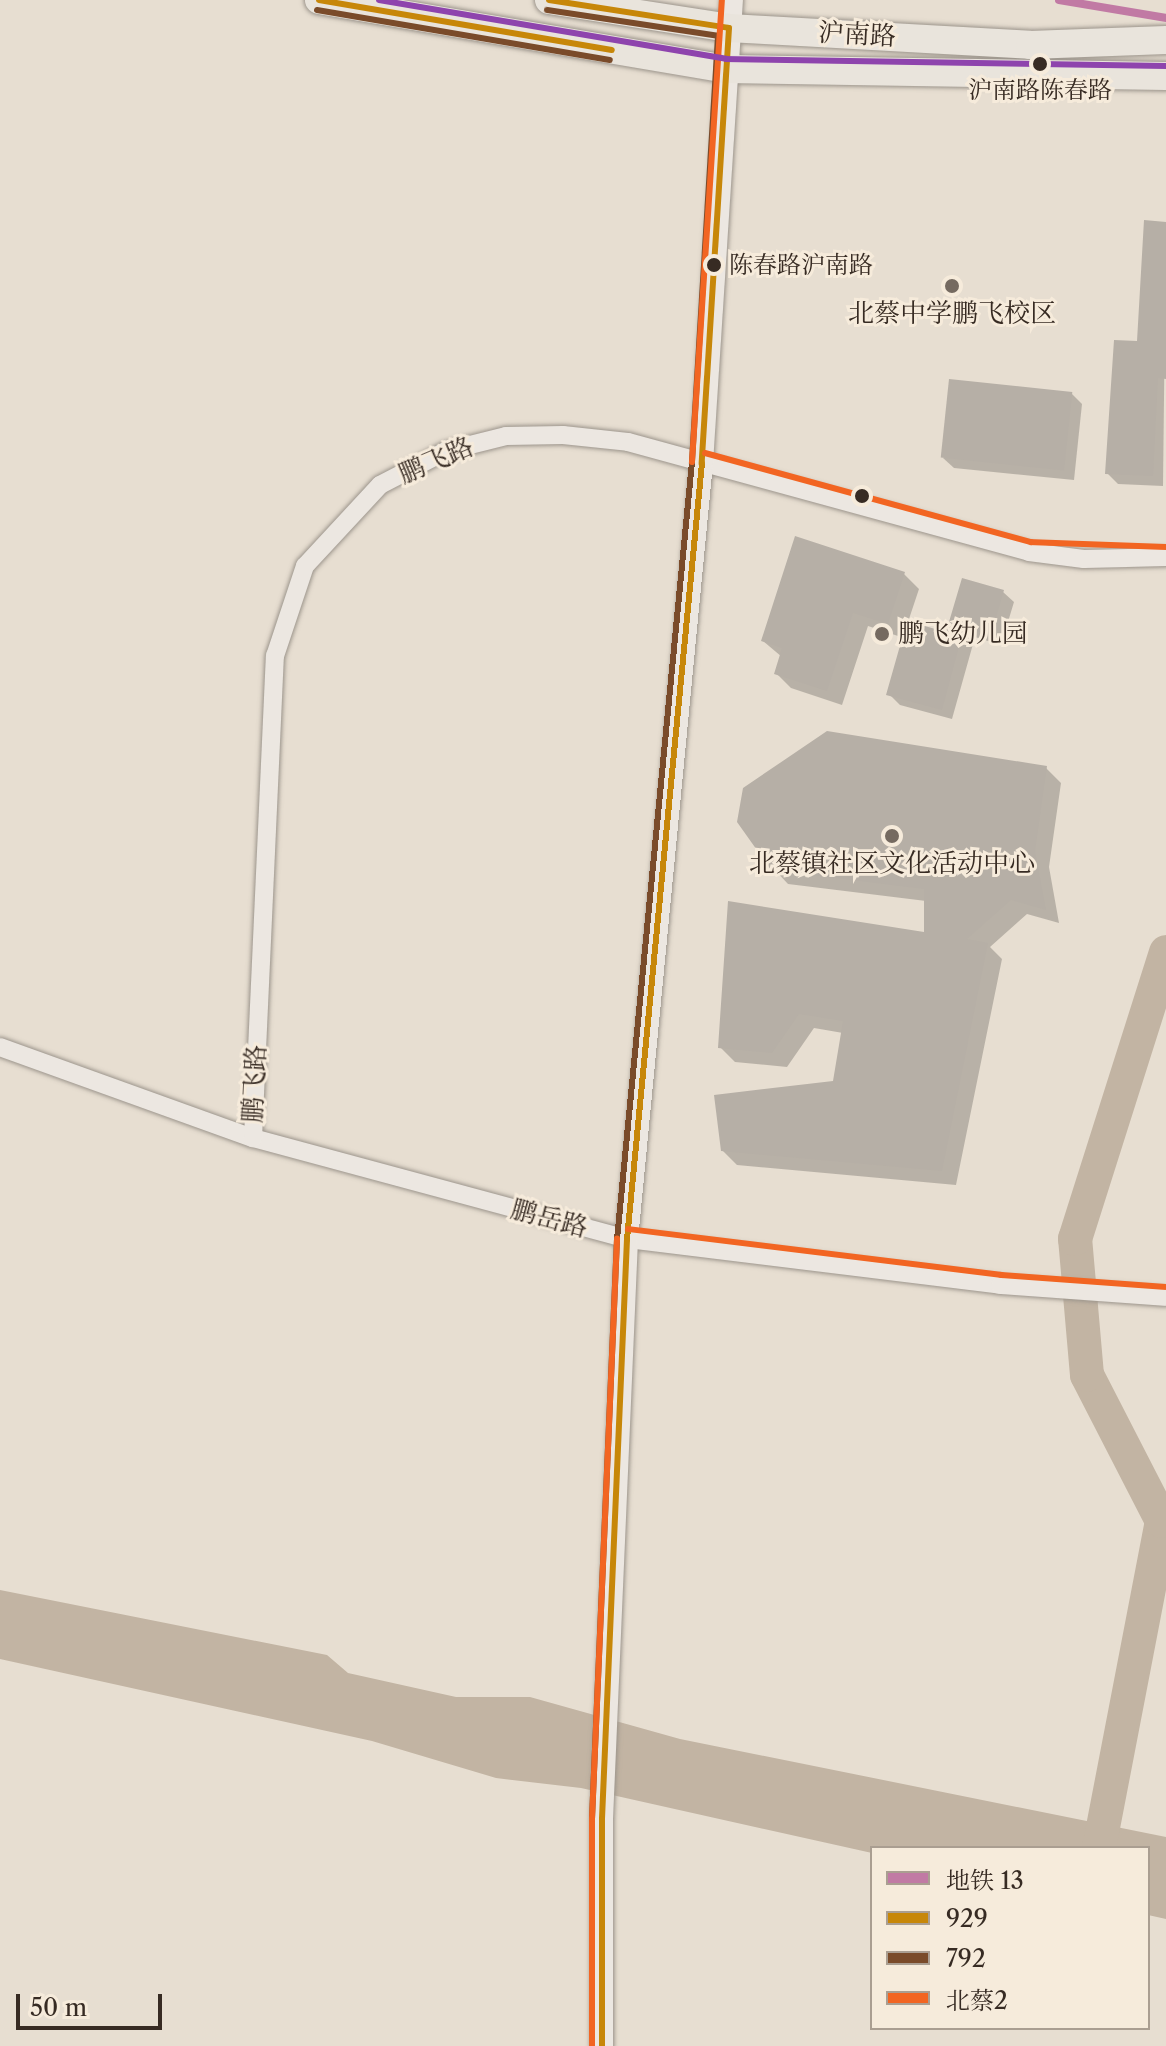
<!DOCTYPE html>
<html>
<head>
<meta charset="utf-8">
<style>
	body { margin:0 }
	#map { position:relative; width:1166px; height:2046px; overflow:hidden; background:#e7ded1; font-family:"Libre Caslon Text","Noto Serif SC",serif }
	div>[style] { position:absolute }
	.water>* { inset:0; background:#c2b4a3 }
	.shadow>* { inset:0; background:#0003 }
	.river>* { height:34px; margin:-17px; padding:0 17px; transform-origin:17px; border-radius:17px; background:#c2b4a3 }
	.building>* { inset:0; background:#b6afa6; transform-origin:0 0 }
	.roads { filter:drop-shadow(0 0 2px #9c958c) drop-shadow(0 0 2px #9c958c) }
	.minor>* { height:18px; margin:-9px; padding:0 9px; transform-origin:9px; border-radius:9px; background:#ece7e1 }
	.tertiary>* { height:22px; margin:-11px; padding:0 11px; transform-origin:11px; border-radius:11px; background:#ece7e1 }
	.primary>* { height:28px; margin:-14px; padding:0 14px; transform-origin:14px; border-radius:14px; background:#e9e4dc }
	.bus-1>* { height:6px; margin:-3px; padding:0 3px; transform-origin:3px; border-radius:3px; background:#c78709 }
	.bus-2>* { height:6px; margin:-3px; padding:0 3px; transform-origin:3px; border-radius:3px; background:#7a4b2a }
	.bus-3>* { height:6px; margin:-3px; padding:0 3px; transform-origin:3px; border-radius:3px; background:#f26522 }
	.bus-4>* { height:6px; margin:-3px; padding:0 3px; transform-origin:3px; border-radius:3px; background:#8e44ad }
	.metro-1>* { height:8px; margin:-4px; padding:0 4px; transform-origin:4px; border-radius:4px; background:#c17aa4 }
	.dots>* { width:22px; height:22px; translate:-50% -50%; box-sizing:border-box; border:4px solid #f6ebdb; border-radius:50% }
	span { translate:-50% -50%; white-space:nowrap; text-align:center; line-height:1.15; -webkit-text-stroke:6px #f6ebdb; paint-order:stroke }
	.bus-label { font-size:24px; color:#372b23 }
	.left { translate:0 -50%; text-align:left }
	.street-label { font-size:26px; color:#372b23 }
	.poi-label { font-size:26px; color:#372b23 }
	.legend { position:absolute; left:870px; top:1846px; width:280px; height:184px; box-sizing:border-box; background:#f6ebdb; border:2px solid #aa9e91; margin:0; padding:10px 14px; list-style:none; font-size:24px; color:#372b23 }
	.legend li { display:flex; align-items:center; gap:16px; height:40px }
	.legend b { width:40px; border:2px solid #aa9e91 }
	.scale { position:absolute; left:16px; top:1994px; width:146px; height:36px; box-sizing:border-box; border:4px solid #372b23; border-top:0; padding-left:10px; font-size:24px; line-height:28px; white-space:nowrap; color:#372b23; -webkit-text-stroke:6px #f6ebdb; paint-order:stroke }
</style>
</head>
<body>
<div id="map">
	<div class="water">
		<i style="clip-path:polygon(0 1590px,327px 1655px,348px 1673px,456px 1697px,530px 1697px,680px 1739px,1166px 1837px,1166px 1919px,1148px 1915px,1148px 1848px,872px 1853px,581px 1788px,496px 1778px,372px 1741px,0 1659px)"></i>
	</div>
	<div class="shadow">
		<i style="clip-path:polygon(1166px 224px,1163px 486px,1118px 484px,1107px 473px)"></i>
		<i style="clip-path:polygon(1071px 393px,1082px 404px,1074px 480px,954px 468px,943px 458px)"></i>
		<i style="clip-path:polygon(904px 574px,919px 589px,908px 622px,947px 635px,1003px 592px,1014px 602px,1001px 645px,975px 637px,952px 719px,900px 705px,889px 694px,904px 638px,868px 626px,842px 705px,791px 688px,776px 673px,782px 657px,763px 641px)"></i>
		<i style="clip-path:polygon(1046px 768px,1061px 783px,1049px 867px,1059px 923px,1027px 914px,990px 947px,1002px 959px,956px 1185px,737px 1165px,722px 1150px,835px 1083px,843px 1033px,814px 1028px,787px 1067px,735px 1062px,720px 1047px,926px 935px,926px 901px,788px 884px,773px 868px)"></i>
	</div>
	<div class="river">
		<i style="left:1099px;top:1848px;width:333px;rotate:-79.1deg"></i>
		<i style="left:1162px;top:1521px;width:164px;rotate:-117.2deg"></i>
		<i style="left:1087px;top:1375px;width:137px;rotate:-95deg"></i>
		<i style="left:1075px;top:1239px;width:301px;rotate:-72.4deg"></i>
	</div>
	<div class="building">
		<i style="clip-path:polygon(1144px 220px,1166px 222px,1166px 379px,1158px 378px,1153px 476px,1105px 474px,1114px 340px,1137px 341px)"></i>
		<i style="left:949px;top:379px;width:124px;height:79px;rotate:6deg"></i>
		<i style="clip-path:polygon(795px 536px,905px 572px,888px 624px,853px 613px,827px 691px,774px 674px,782px 648px,761px 641px)"></i>
		<i style="clip-path:polygon(962px 578px,1004px 590px,991px 635px,964px 628px,942px 710px,886px 695px,907px 621px,946px 632px)"></i>
		<i style="clip-path:polygon(827px 731px,1047px 766px,1035px 851px,1046px 910px,1011px 900px,967px 939px,988px 943px,942px 1171px,721px 1151px,714px 1095px,833px 1081px,843px 1021px,799px 1014px,772px 1053px,718px 1048px,728px 901px,924px 932px,924px 889px,771px 870px,737px 822px,743px 788px)"></i>
	</div>
	<div class="roads">
		<div class="minor">
			<i style="left:0;top:1047px;width:269px;rotate:19.8deg"></i>
			<i style="left:253px;top:1138px;width:387px;rotate:15.1deg"></i>
			<i style="left:627px;top:1239px;width:376px;rotate:7deg"></i>
			<i style="left:1000px;top:1285px;width:166px;rotate:4.1deg"></i>
			<i style="left:253px;top:1138px;width:483px;rotate:-87.4deg"></i>
			<i style="left:275px;top:656px;width:95px;rotate:-71.6deg"></i>
			<i style="left:305px;top:566px;width:110px;rotate:-47.2deg"></i>
			<i style="left:380px;top:485px;width:74px;rotate:-27.3deg"></i>
			<i style="left:446px;top:451px;width:62px;rotate:-14deg"></i>
			<i style="left:506px;top:436px;width:57px;rotate:-1deg"></i>
			<i style="left:563px;top:435px;width:65px;rotate:6.1deg"></i>
			<i style="left:628px;top:442px;width:416px;rotate:15.3deg"></i>
			<i style="left:1029px;top:552px;width:55px;rotate:7.3deg"></i>
			<i style="left:1084px;top:559px;width:82px;rotate:-1.4deg"></i>
		</div>
		<div class="tertiary">
			<i style="left:602px;top:2046px;width:227px;rotate:-90deg"></i>
			<i style="left:602px;top:1819px;width:581px;rotate:-87.53deg"></i>
			<i style="left:627px;top:1239px;width:780px;rotate:-84.48deg"></i>
			<i style="left:702px;top:463px;width:464px;rotate:-86.3deg"></i>
		</div>
		<div class="primary">
			<i style="left:319px;top:0;width:412px;rotate:9.6deg"></i>
			<i style="left:725px;top:69px;width:441px;rotate:0.9deg"></i>
			<i style="left:549px;top:0;width:182px;rotate:8.8deg"></i>
			<i style="left:729px;top:28px;width:301px;rotate:3.2deg"></i>
			<i style="left:1030px;top:45px;width:136px;rotate:-2.1deg"></i>
		</div>
	</div>
	<div class="bus-1">
		<i style="left:319px;top:0;width:297px;rotate:9.7deg"></i>
		<i style="left:549px;top:0;width:182px;rotate:8.8deg"></i>
		<i style="left:729px;top:28px;width:436px;rotate:93.6deg"></i>
		<i style="left:702px;top:463px;width:780px;rotate:95.52deg"></i>
		<i style="left:627px;top:1239px;width:581px;rotate:92.47deg"></i>
		<i style="left:602px;top:1819px;width:227px;rotate:90deg"></i>
	</div>
	<div class="bus-2">
		<i style="left:317px;top:10px;width:297px;rotate:9.7deg"></i>
		<i style="left:547px;top:10px;width:173px;rotate:8.6deg"></i>
		<i style="left:718px;top:36px;width:427px;rotate:93.5deg"></i>
		<i style="left:692px;top:462px;width:781px;rotate:95.51deg"></i>
		<i style="left:617px;top:1239px;width:581px;rotate:92.47deg"></i>
		<i style="left:592px;top:1819px;width:227px;rotate:90deg"></i>
	</div>
	<div class="bus-3">
		<i style="left:705px;top:453px;width:338px;rotate:15.3deg"></i>
		<i style="left:1031px;top:542px;width:135px;rotate:2.1deg"></i>
		<i style="left:692px;top:462px;width:463px;rotate:-86.3deg"></i>
		<i style="left:628px;top:1229px;width:376px;rotate:7deg"></i>
		<i style="left:1001px;top:1275px;width:165px;rotate:4.2deg"></i>
		<i style="left:592px;top:2046px;width:227px;rotate:-90deg"></i>
		<i style="left:592px;top:1819px;width:581px;rotate:-87.53deg"></i>
	</div>
	<div class="bus-4">
		<i style="left:379px;top:0;width:352px;rotate:9.6deg"></i>
		<i style="left:726px;top:59px;width:440px;rotate:0.9deg"></i>
	</div>
	<div class="metro-1">
		<i style="left:1059px;top:0;width:109px;rotate:9.5deg"></i>
	</div>
	<div class="dots">
		<i style="left:1040px;top:64px;background:#372b23"></i>
		<i style="left:714px;top:265px;background:#372b23"></i>
		<i style="left:952px;top:286px;background:#756a60"></i>
		<i style="left:862px;top:496px;background:#372b23"></i>
		<i style="left:882px;top:634px;background:#756a60"></i>
		<i style="left:892px;top:836px;background:#756a60"></i>
	</div>
	<div class="bus-label">
		<span style="left:1040px;top:90px">沪南路陈春路</span>
		<span class="left" style="left:729px;top:265px">陈春路沪南路</span>
	</div>
	<div class="street-label">
		<span style="left:857px;top:35px;rotate:3deg">沪南路</span>
		<span style="left:436px;top:461px;rotate:-23deg">鹏飞路</span>
		<span style="left:255px;top:1084px;rotate:-87deg">鹏飞路</span>
		<span style="left:549px;top:1219px;rotate:15deg">鹏岳路</span>
	</div>
	<div class="poi-label">
		<span style="left:952px;top:314px">北蔡中学鹏飞校区</span>
		<span class="left" style="left:898px;top:634px">鹏飞幼儿园</span>
		<span style="left:892px;top:864px">北蔡镇社区文化活动中心</span>
	</div>
	<ul class="legend">
	<li><b style="height:10px;background:#c17aa4"></b>地铁 13</li>
	<li><b style="height:10px;background:#c78709"></b>929</li>
	<li><b style="height:10px;background:#7a4b2a"></b>792</li>
	<li><b style="height:10px;background:#f26522"></b>北蔡2</li>
	</ul>
	<div class="scale">50 m</div>
</div>
</body>
</html>
